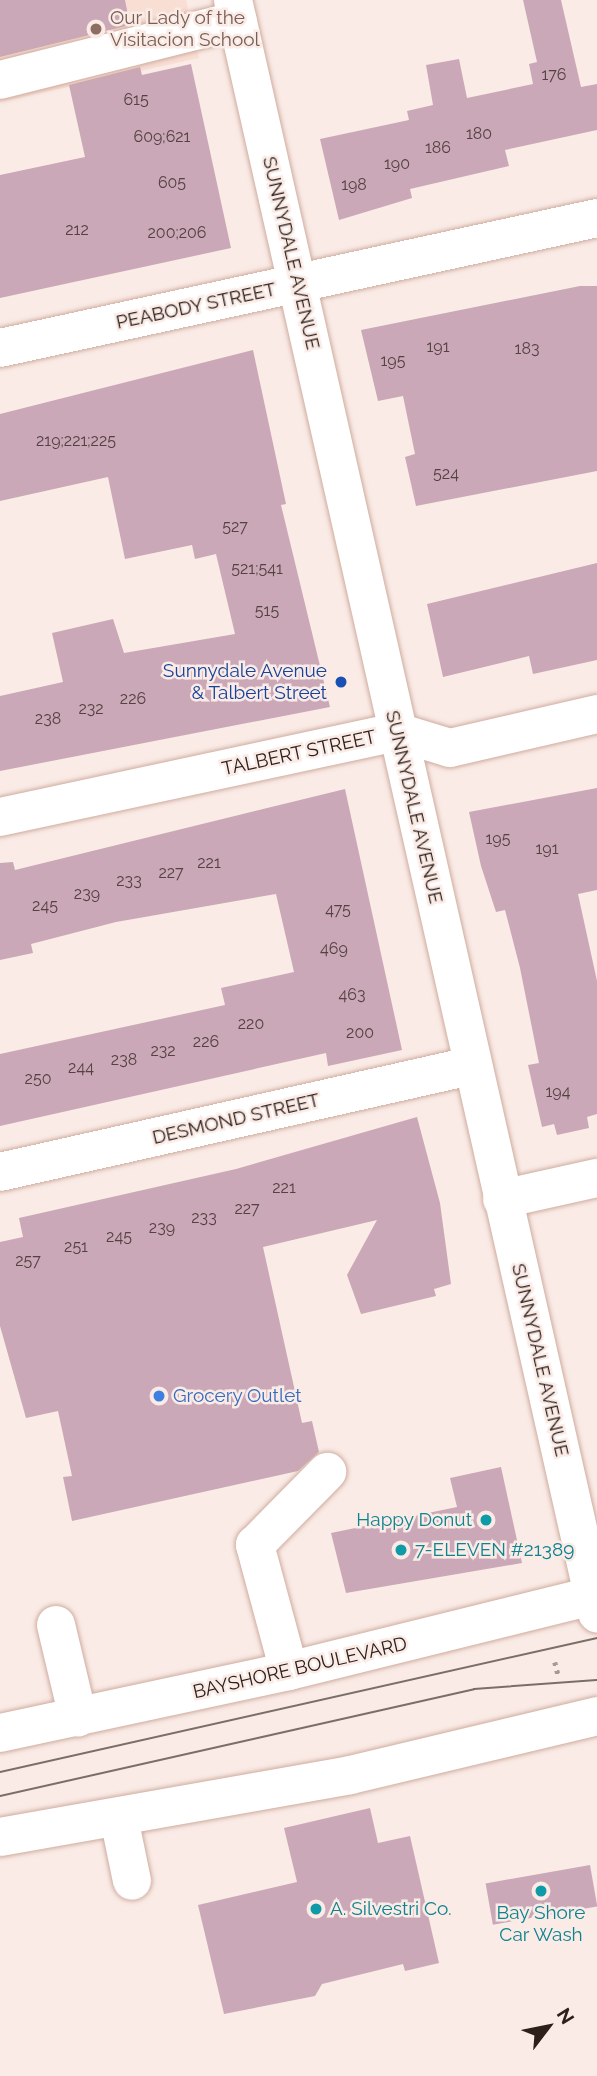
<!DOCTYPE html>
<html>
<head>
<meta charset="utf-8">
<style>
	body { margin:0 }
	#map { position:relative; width:597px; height:2076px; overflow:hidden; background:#faebe6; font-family:Raleway,sans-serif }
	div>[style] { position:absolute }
	.built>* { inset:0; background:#f9ded4 }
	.building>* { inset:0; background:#cba8b7; transform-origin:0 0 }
	.path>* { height:4.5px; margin-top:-2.25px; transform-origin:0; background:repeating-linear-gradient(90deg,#a79994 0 3.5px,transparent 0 8.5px) }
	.roads { filter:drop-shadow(0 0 2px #cfac9f) drop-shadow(0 0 2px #cfac9f) }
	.minor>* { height:38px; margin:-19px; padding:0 19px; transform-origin:19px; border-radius:19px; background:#fff }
	.major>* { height:38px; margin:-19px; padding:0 19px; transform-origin:19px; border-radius:19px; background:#fff }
	.tram>* { height:2px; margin:-1px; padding:0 1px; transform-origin:1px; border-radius:1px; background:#7b6d68 }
	.dots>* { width:19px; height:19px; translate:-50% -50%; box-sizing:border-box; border:4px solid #faebe6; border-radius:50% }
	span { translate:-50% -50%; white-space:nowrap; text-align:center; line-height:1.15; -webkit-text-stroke:5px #faebe6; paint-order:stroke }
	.number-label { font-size:16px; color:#544242 }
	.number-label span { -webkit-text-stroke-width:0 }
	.education-label { font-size:19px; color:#785e54 }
	.left { translate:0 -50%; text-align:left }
	.street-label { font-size:19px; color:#2d201b }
	.transit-label { font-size:19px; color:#164399 }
	.right { translate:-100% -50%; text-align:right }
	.shop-label { font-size:19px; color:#366cbe }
	.culture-label { font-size:19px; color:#0d838f }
	.north { position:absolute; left:513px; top:1992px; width:70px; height:70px; -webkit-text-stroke:5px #faebe6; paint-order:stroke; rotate:58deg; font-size:19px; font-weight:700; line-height:28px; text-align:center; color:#2d201b }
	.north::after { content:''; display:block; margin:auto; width:24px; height:32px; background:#2d201b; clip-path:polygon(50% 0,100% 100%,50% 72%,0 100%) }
</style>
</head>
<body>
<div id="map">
	<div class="built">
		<i style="clip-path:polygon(0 0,186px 0,199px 58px,0 102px)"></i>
	</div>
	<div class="building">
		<i style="clip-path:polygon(0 0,125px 0,130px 25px,0 57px)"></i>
		<i style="clip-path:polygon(523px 0,561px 0,581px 87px,597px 84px,597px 130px,505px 150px,509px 166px,410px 189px,412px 198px,339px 220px,320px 139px,409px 120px,407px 111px,433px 105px,426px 65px,459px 59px,467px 98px,533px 84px,529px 64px,537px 62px)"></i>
		<i style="clip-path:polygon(191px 64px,231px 248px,0 298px,0 175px,85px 157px,69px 85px,140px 67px,142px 75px)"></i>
		<i style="clip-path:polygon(580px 286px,597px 286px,597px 471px,416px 506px,405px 457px,415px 454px,403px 396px,378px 401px,361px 330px)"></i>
		<i style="clip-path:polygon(253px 350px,286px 504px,281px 505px,330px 707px,0 771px,0 696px,63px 682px,52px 633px,113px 619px,124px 653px,235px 634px,216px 554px,195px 559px,192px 545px,125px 559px,108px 477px,0 501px,0 414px)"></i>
		<i style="clip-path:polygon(597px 563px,597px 660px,533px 674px,529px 656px,443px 677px,427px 604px)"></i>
		<i style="clip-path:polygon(597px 788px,597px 890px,578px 894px,597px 981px,597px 1114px,587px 1117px,589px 1128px,557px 1135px,554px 1124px,542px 1127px,528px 1065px,539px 1063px,520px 968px,505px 910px,496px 912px,481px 866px,469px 812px)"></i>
		<i style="clip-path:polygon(345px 789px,402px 1050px,328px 1066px,326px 1053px,0 1126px,0 1054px,225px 1005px,221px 988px,294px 972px,276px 894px,116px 922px,31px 944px,33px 953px,0 960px,0 863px,13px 862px,15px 870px)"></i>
		<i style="clip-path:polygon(417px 1117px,440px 1203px,451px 1284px,434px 1289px,436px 1296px,361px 1314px,347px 1275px,377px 1220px,263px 1247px,302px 1423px,312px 1421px,319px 1452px,298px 1471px,72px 1521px,63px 1477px,72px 1476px,58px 1411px,26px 1418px,0 1326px,0 1242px,23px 1237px,19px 1218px,236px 1169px)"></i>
		<i style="clip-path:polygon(501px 1467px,522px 1563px,346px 1593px,331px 1533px,457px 1507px,450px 1478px)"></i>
		<i style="clip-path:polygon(370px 1808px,378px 1843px,410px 1836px,439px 1963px,405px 1971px,403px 1964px,322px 1984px,315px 1996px,224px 2014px,198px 1905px,297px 1882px,284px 1828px)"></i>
		<i style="left:590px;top:1865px;width:42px;height:106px;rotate:80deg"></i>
	</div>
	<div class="path">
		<i style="left:555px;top:1662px;width:16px;rotate:76deg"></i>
	</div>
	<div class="roads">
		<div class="minor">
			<i style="left:233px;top:0;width:1654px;rotate:77.28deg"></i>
			<i style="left:0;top:80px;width:245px;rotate:-14.1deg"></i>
			<i style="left:0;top:348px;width:611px;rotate:-12.28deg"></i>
			<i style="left:0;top:817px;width:406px;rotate:-12.1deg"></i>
			<i style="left:397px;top:732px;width:55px;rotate:16.8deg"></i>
			<i style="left:450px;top:748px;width:151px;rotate:-13deg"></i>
			<i style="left:0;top:1172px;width:484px;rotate:-12.7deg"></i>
			<i style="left:502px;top:1199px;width:97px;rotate:-12.5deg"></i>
			<i style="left:56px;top:1625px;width:95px;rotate:76.6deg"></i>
			<i style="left:289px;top:1671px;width:131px;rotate:-105.1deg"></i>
			<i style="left:255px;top:1545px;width:103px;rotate:-45.4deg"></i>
			<i style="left:119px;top:1818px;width:64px;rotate:78.3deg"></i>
		</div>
		<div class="major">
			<i style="left:0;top:1733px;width:296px;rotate:-12.1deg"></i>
			<i style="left:289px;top:1671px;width:317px;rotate:-13.9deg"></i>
			<i style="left:0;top:1837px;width:355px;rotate:-10deg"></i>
			<i style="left:350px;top:1775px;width:254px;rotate:-13.4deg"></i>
		</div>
	</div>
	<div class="tram">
		<i style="left:0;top:1772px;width:612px;rotate:-12.65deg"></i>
		<i style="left:0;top:1796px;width:486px;rotate:-12.7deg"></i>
		<i style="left:474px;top:1689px;width:123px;rotate:-4.2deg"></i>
	</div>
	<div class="dots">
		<i style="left:96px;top:29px;background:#8d6e63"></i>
		<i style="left:341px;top:682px;background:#1a4fb4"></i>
		<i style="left:159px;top:1396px;background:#3f7fe0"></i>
		<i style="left:486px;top:1520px;background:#0f9aa8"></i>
		<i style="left:401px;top:1550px;background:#0f9aa8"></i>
		<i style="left:541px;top:1891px;background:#0f9aa8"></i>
		<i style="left:316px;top:1909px;background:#0f9aa8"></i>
	</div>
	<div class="number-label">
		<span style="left:554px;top:75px">176</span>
		<span style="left:136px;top:100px">615</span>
		<span style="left:479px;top:134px">180</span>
		<span style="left:162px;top:137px">609;621</span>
		<span style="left:438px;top:148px">186</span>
		<span style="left:397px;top:164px">190</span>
		<span style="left:172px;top:183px">605</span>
		<span style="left:354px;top:185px">198</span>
		<span style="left:77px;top:230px">212</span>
		<span style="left:177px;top:233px">200;206</span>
		<span style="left:438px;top:347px">191</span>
		<span style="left:527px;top:349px">183</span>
		<span style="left:393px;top:361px">195</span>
		<span style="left:76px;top:441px">219;221;225</span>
		<span style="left:446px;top:474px">524</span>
		<span style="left:235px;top:527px">527</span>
		<span style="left:257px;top:569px">521;541</span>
		<span style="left:267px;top:611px">515</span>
		<span style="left:133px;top:699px">226</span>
		<span style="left:91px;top:709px">232</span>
		<span style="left:48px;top:719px">238</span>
		<span style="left:498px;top:839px">195</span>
		<span style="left:547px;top:849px">191</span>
		<span style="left:209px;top:863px">221</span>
		<span style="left:171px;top:873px">227</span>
		<span style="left:129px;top:881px">233</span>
		<span style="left:87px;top:894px">239</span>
		<span style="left:45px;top:906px">245</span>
		<span style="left:338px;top:910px">475</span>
		<span style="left:334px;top:949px">469</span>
		<span style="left:352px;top:995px">463</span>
		<span style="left:251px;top:1024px">220</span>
		<span style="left:360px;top:1033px">200</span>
		<span style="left:206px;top:1042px">226</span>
		<span style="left:163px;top:1051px">232</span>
		<span style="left:124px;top:1060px">238</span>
		<span style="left:81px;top:1068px">244</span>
		<span style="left:38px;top:1079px">250</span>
		<span style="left:558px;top:1092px">194</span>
		<span style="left:284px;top:1188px">221</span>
		<span style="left:247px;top:1209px">227</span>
		<span style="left:204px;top:1218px">233</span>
		<span style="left:162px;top:1228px">239</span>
		<span style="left:119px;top:1237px">245</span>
		<span style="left:76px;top:1247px">251</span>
		<span style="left:28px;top:1261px">257</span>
	</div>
	<div class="education-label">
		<span class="left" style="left:110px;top:29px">Our Lady of the<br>Visitacion School</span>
	</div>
	<div class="street-label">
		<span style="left:291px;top:253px;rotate:77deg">SUNNYDALE AVENUE</span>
		<span style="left:196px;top:306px;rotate:-12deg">PEABODY STREET</span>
		<span style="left:299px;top:753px;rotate:-12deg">TALBERT STREET</span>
		<span style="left:414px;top:807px;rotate:77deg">SUNNYDALE AVENUE</span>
		<span style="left:236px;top:1119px;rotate:-13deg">DESMOND STREET</span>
		<span style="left:540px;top:1360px;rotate:77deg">SUNNYDALE AVENUE</span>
		<span style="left:300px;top:1668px;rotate:-13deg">BAYSHORE BOULEVARD</span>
	</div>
	<div class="transit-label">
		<span class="right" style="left:327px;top:682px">Sunnydale Avenue<br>&amp; Talbert Street</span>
	</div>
	<div class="shop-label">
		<span class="left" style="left:173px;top:1396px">Grocery Outlet</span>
	</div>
	<div class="culture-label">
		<span class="right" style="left:472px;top:1520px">Happy Donut</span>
		<span class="left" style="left:415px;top:1550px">7-ELEVEN #21389</span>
		<span class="left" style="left:330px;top:1909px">A. Silvestri Co.</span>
		<span style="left:541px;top:1924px">Bay Shore<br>Car Wash</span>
	</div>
	<div class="north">N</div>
</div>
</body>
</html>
